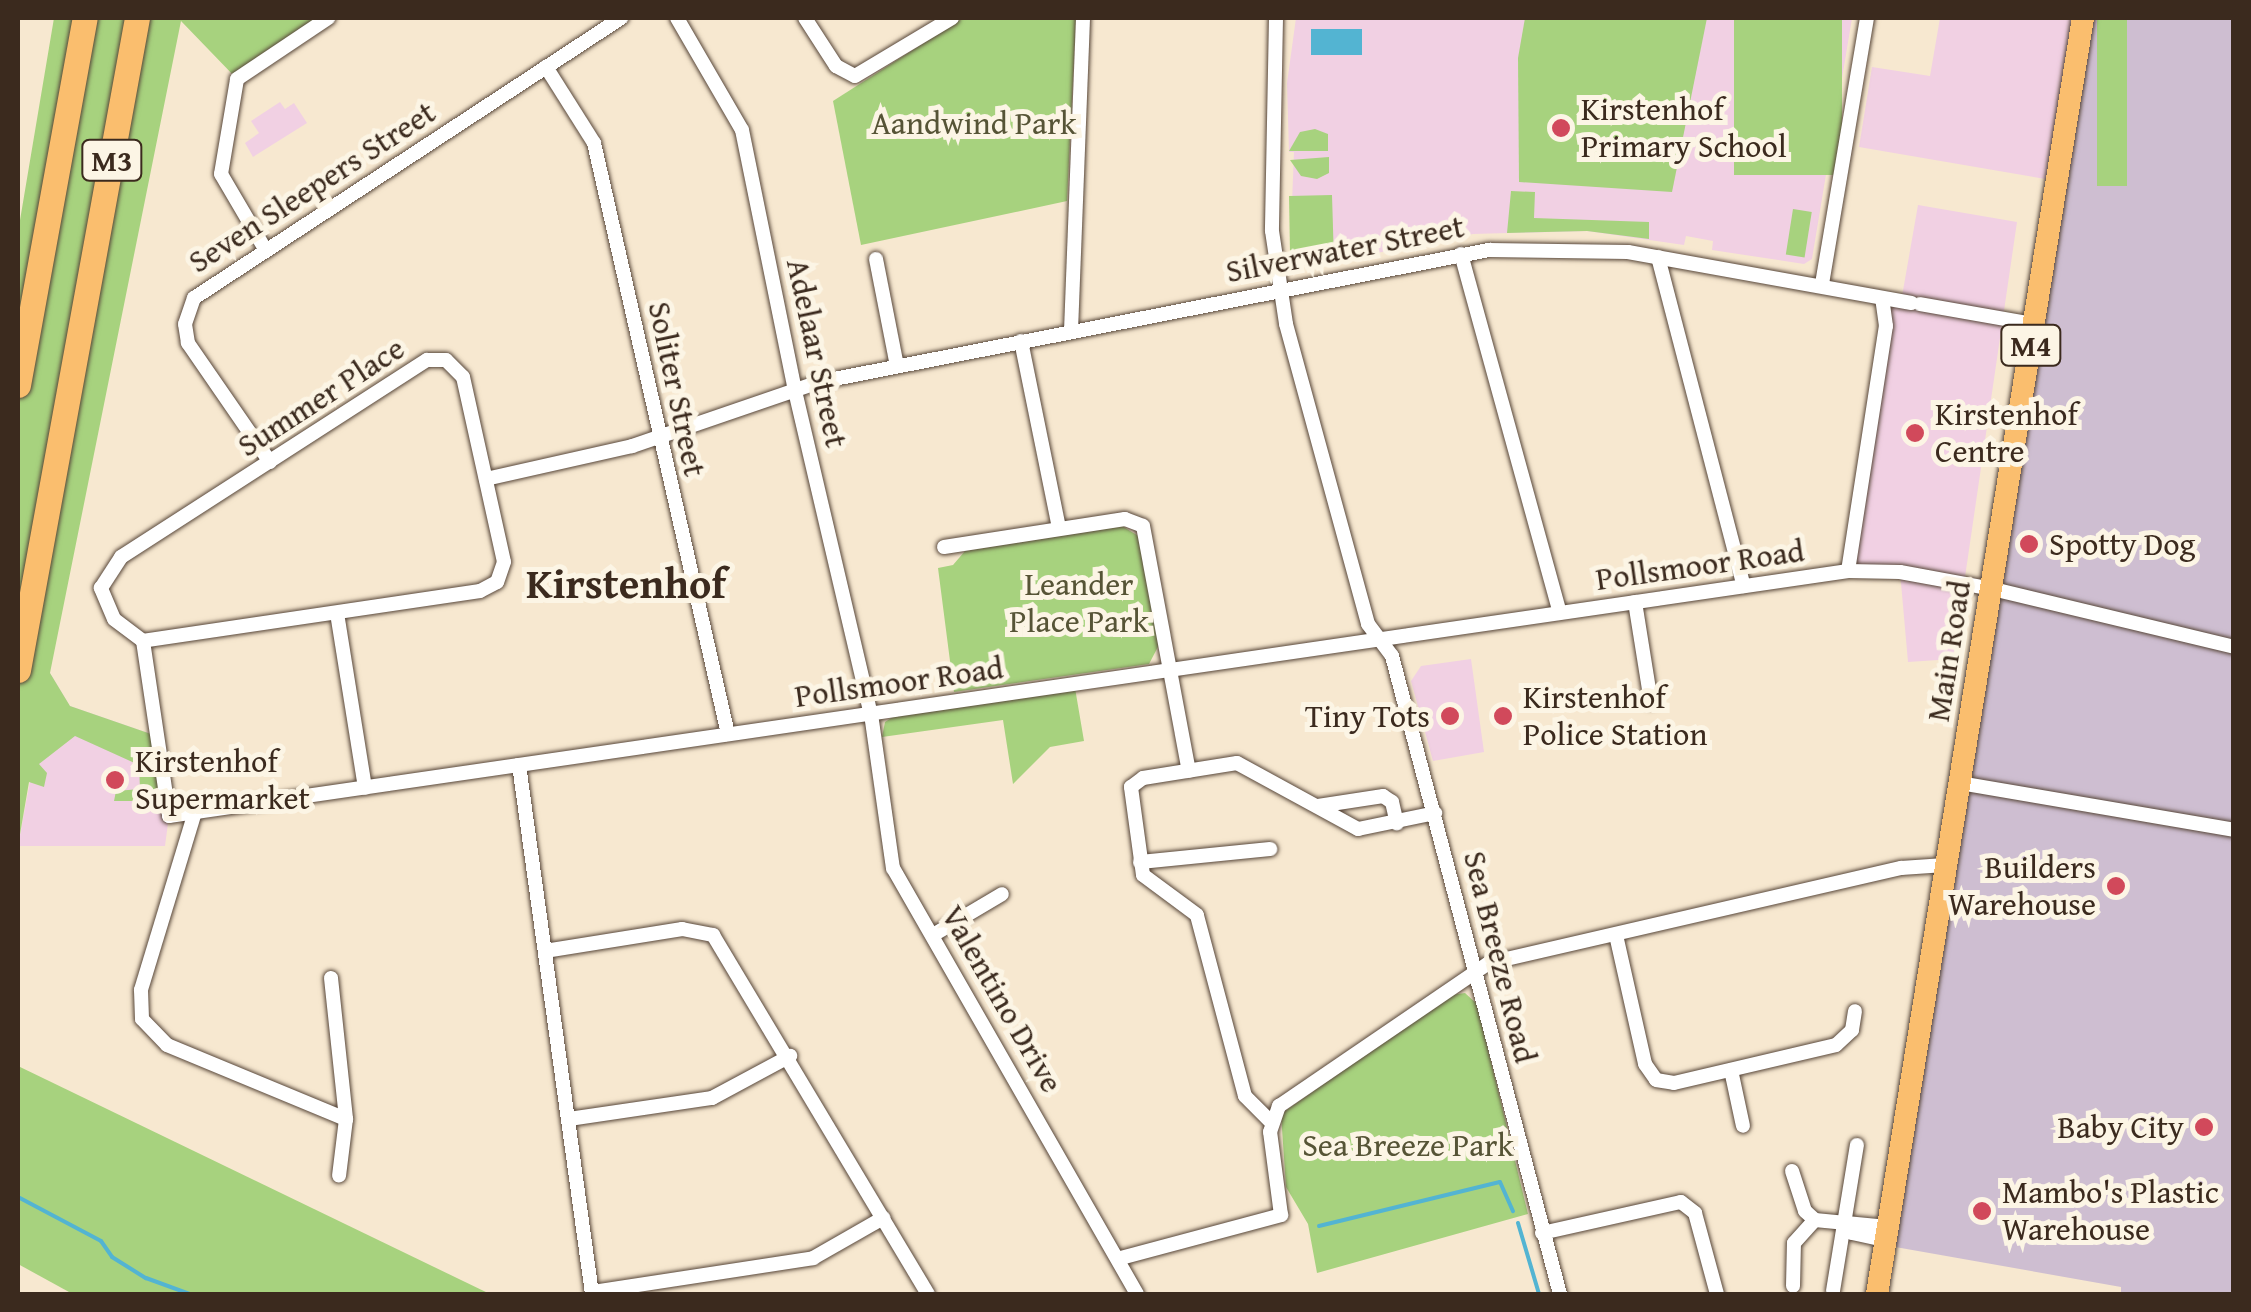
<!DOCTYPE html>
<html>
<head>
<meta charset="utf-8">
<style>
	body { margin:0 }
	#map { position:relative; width:2251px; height:1312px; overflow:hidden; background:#f7e8d0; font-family:"Gentium Book Plus",serif }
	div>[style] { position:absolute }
	.built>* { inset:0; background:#f1d0e3 }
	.industrial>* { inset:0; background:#cebed1 }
	.green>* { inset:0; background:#a7d27e; transform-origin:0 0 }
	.water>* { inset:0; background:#53b4d2; transform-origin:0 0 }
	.stream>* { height:4px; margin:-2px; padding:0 2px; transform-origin:2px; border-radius:2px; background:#53b4d2 }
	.roads { filter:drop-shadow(0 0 2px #574639) drop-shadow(0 0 2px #574639) }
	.street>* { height:14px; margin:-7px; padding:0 7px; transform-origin:7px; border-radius:7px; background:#fff }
	.primary>* { height:22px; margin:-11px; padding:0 11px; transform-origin:11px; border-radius:11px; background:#fabe6e }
	.highway>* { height:25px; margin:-12.5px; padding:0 12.5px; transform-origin:12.5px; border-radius:12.5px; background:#fabe6e }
	.dots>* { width:28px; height:28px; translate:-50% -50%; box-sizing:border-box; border:5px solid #fcf5e5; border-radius:50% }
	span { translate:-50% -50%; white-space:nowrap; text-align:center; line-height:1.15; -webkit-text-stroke:10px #fcf5e5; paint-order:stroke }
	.shield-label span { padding:2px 8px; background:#fcf5e5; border:2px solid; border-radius:8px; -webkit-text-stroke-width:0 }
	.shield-label { font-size:30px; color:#3b2a1e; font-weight:700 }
	.poi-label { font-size:32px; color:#3b2a1e }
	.left { translate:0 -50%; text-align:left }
	.right { translate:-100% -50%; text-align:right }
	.park-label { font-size:32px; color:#565436 }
	.street-label { font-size:32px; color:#3b2a1e }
	.district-label { font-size:42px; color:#3b2a1e; font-weight:700 }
	.frame { position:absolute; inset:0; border:20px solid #3b2a1e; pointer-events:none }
</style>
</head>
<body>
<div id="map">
	<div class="built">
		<i style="clip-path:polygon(1296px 18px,1852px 18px,1812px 259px,1804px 264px,1712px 250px,1713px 241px,1686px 236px,1684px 245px,1587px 231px,1473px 234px,1306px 267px,1290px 253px,1294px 152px,1289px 152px,1287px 83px)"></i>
		<i style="clip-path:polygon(1940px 18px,2083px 18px,2057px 181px,1859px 147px,1872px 67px,1930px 76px)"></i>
		<i style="clip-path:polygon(280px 102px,285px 109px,294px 103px,307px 123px,253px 157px,245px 143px,259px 133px,251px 121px)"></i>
		<i style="clip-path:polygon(1918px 205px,2017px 222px,1953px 659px,1908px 662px,1900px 572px,1848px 571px,1887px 307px,1901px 302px)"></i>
		<i style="clip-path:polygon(1471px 659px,1484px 752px,1433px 761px,1411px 681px,1421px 666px)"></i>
		<i style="clip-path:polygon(50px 673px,70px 706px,157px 736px,169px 816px,165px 846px,18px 846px)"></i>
	</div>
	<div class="industrial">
		<i style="clip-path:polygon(2083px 18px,2233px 18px,2233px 1294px,2121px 1294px,2121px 1287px,1884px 1245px)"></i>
	</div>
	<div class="green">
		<i style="clip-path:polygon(54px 18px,328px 18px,237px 79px,181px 21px,50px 673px,70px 706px,151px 734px,160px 794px,153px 808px,138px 813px,135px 801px,114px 801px,116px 791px,140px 789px,139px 765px,75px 736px,39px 764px,47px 773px,44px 787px,29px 782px,18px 846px,18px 232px)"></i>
		<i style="clip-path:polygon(963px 18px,1076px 18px,1067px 201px,861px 245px,833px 101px)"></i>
		<i style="clip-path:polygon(1525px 18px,1707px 18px,1672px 192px,1519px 182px,1518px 58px)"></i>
		<i style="left:1734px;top:18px;width:108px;height:157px"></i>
		<i style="left:2097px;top:18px;width:30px;height:168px"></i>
		<i style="clip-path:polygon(1315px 129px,1328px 134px,1328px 151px,1289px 151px,1300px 132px)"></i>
		<i style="clip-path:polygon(1329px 157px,1329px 173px,1317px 179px,1301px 176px,1290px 160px)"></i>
		<i style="clip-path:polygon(1511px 191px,1535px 192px,1534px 218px,1649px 222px,1649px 239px,1587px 231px,1507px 233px)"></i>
		<i style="clip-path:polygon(1332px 195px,1334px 261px,1306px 267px,1290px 253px,1289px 196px)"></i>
		<i style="left:1793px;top:209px;width:19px;height:46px;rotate:9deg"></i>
		<i style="clip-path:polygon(1122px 526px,1145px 540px,1160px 643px,1149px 664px,954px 692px,938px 568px,953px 565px,965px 551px)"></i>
		<i style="clip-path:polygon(1075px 688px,1084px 741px,1050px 747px,1013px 784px,1003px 720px,882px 737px,885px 722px,896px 715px)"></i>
		<i style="clip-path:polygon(1465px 993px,1477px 1004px,1528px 1214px,1317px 1273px,1308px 1224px,1286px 1187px,1281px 1114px,1451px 995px)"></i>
		<i style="clip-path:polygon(18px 1066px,490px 1294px,69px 1292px,18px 1264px)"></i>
	</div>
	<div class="water">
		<i style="left:1362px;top:29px;width:26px;height:51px;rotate:90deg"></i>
	</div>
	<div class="stream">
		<i style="left:18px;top:1197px;width:94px;rotate:27.9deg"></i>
		<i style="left:101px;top:1241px;width:19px;rotate:55deg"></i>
		<i style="left:112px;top:1257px;width:40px;rotate:32deg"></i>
		<i style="left:146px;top:1278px;width:47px;rotate:20deg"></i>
		<i style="left:1518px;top:1223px;width:74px;rotate:73.5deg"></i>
		<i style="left:1319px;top:1226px;width:186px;rotate:-13.7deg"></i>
		<i style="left:1500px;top:1182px;width:32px;rotate:66deg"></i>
	</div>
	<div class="roads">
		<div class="street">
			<i style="left:677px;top:18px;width:129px;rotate:59.9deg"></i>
			<i style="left:742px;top:130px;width:266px;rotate:78.5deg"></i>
			<i style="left:795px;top:391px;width:332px;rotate:76.8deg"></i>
			<i style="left:871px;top:714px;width:156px;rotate:81.9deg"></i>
			<i style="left:893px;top:868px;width:491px;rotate:60.2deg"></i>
			<i style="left:805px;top:18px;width:57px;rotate:57.1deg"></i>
			<i style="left:836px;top:66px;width:21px;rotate:28deg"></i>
			<i style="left:855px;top:76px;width:113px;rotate:-30.9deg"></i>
			<i style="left:1276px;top:18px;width:213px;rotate:91.1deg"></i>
			<i style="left:1272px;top:231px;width:94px;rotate:81.4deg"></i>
			<i style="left:1286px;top:324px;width:311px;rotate:74.7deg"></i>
			<i style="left:1368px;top:624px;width:40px;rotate:53deg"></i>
			<i style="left:1392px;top:656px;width:660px;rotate:75.25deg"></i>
			<i style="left:546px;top:67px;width:90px;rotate:57.7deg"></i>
			<i style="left:594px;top:143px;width:606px;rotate:77.23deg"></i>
			<i style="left:265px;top:249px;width:87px;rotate:-120.4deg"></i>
			<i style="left:221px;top:174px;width:96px;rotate:-80.4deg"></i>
			<i style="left:237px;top:79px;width:110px;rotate:-33.8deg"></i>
			<i style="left:1461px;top:254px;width:372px;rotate:74.6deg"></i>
			<i style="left:1658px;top:257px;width:340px;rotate:75.4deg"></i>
			<i style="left:876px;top:259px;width:109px;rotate:78.9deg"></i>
			<i style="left:1822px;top:284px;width:270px;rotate:-80.4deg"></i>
			<i style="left:1920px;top:304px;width:116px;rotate:10deg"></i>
			<i style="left:1071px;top:331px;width:313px;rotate:-87.8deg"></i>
			<i style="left:1021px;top:341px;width:191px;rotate:78.5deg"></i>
			<i style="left:427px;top:360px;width:19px"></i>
			<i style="left:446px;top:360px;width:24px;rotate:45deg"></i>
			<i style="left:463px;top:377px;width:189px;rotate:77.5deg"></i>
			<i style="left:504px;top:562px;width:21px;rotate:109deg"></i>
			<i style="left:497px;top:582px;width:19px;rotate:152deg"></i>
			<i style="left:480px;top:591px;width:341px;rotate:171.6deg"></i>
			<i style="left:143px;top:641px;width:36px;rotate:-143deg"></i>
			<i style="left:114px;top:619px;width:34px;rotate:-113deg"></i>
			<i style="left:101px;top:588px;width:37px;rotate:-57deg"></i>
			<i style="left:121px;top:557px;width:364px;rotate:-32.8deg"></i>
			<i style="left:270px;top:462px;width:145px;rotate:-124.6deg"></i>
			<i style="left:188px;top:343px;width:19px;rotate:-99deg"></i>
			<i style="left:185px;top:324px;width:28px;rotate:-71deg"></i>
			<i style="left:194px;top:298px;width:511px;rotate:-33.25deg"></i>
			<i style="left:486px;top:479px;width:150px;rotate:-12.7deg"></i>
			<i style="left:632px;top:446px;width:198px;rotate:-18.9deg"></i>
			<i style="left:819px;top:382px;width:683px;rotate:-11.15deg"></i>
			<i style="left:1489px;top:250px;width:139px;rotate:0.8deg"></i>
			<i style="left:1628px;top:252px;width:288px;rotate:10.2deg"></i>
			<i style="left:944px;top:547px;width:183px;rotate:-8.8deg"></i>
			<i style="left:1125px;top:519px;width:19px;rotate:21deg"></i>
			<i style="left:1143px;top:526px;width:249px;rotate:79.4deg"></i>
			<i style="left:1848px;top:571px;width:248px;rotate:-81.2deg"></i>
			<i style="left:1886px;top:326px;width:28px;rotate:-98deg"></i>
			<i style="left:1635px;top:602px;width:101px;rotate:80.9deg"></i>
			<i style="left:337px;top:613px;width:177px;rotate:80.9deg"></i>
			<i style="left:143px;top:641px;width:177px;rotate:81.5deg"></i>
			<i style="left:169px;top:816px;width:1697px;rotate:-8.3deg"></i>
			<i style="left:1848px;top:571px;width:52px;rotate:1.1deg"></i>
			<i style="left:1900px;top:572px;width:95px;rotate:10.4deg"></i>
			<i style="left:1993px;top:589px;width:248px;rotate:13.5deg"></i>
			<i style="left:519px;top:765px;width:534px;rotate:82.14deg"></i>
			<i style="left:1960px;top:783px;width:278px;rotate:9.7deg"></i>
			<i style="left:1318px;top:806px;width:66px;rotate:-8.7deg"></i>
			<i style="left:1383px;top:796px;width:11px;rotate:34deg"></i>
			<i style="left:1392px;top:802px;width:22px;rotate:77deg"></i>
			<i style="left:195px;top:812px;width:186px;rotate:106.9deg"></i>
			<i style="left:141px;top:990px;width:29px;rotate:88deg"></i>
			<i style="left:142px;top:1019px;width:36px;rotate:46deg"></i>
			<i style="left:167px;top:1045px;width:194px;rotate:22.5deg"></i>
			<i style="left:1140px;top:862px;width:131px;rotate:-5.7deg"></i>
			<i style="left:933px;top:935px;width:80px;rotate:-30.7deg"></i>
			<i style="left:1616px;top:935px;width:132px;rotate:77.3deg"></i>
			<i style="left:1645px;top:1064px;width:19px;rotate:55deg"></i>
			<i style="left:1656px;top:1080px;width:18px;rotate:9deg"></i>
			<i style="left:1674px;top:1083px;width:166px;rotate:-13.2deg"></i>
			<i style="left:1836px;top:1045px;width:22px;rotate:-43deg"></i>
			<i style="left:1852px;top:1030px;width:19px;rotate:-81deg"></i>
			<i style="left:545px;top:951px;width:139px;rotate:-9.1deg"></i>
			<i style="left:682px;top:929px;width:32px;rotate:11deg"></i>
			<i style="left:713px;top:935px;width:418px;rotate:59.1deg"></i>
			<i style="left:331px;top:978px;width:142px;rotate:83.9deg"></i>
			<i style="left:346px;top:1119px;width:57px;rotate:97deg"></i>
			<i style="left:1731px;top:1070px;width:57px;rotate:77.9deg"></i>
			<i style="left:569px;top:1119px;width:145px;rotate:-8.4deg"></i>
			<i style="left:712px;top:1098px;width:89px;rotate:-28.3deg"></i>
			<i style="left:1271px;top:1122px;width:37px;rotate:-135deg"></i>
			<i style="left:1245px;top:1096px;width:187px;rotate:-104.9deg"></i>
			<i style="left:1197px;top:915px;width:67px;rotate:-143.5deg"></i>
			<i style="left:1143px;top:875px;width:89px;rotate:-97.8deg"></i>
			<i style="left:1131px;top:787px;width:15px;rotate:-37deg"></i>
			<i style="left:1143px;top:778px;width:95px;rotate:-9.1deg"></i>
			<i style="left:1237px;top:763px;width:138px;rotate:28.6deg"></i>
			<i style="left:1358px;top:829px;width:79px;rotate:-11.7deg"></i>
			<i style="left:1792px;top:1171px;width:42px;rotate:72deg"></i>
			<i style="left:1805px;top:1211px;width:13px;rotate:42deg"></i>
			<i style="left:1846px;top:1226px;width:9px;rotate:49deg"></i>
			<i style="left:1852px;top:1233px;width:34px;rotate:12deg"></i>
			<i style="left:1542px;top:1233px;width:142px;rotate:-12.6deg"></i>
			<i style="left:1681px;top:1202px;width:18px;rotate:38deg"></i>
			<i style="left:1695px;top:1213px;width:84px;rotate:74.8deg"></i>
			<i style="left:1121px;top:1258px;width:166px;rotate:-15deg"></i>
			<i style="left:1281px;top:1215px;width:84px;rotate:-97.5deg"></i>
			<i style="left:1270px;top:1132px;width:28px;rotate:-71deg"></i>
			<i style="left:1279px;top:1106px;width:254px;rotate:-34.3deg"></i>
			<i style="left:1489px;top:963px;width:423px;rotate:-13deg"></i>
			<i style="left:1901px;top:868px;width:44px;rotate:-3.9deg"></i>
			<i style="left:1793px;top:1286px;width:43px;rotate:-88.7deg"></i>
			<i style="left:1794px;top:1243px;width:31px;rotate:-48deg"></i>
			<i style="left:1815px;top:1220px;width:73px;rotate:5.5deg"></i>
			<i style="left:1833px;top:1291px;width:148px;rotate:-80.7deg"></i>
			<i style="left:592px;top:1292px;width:224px;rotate:-8.7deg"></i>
			<i style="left:813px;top:1258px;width:81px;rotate:-29.7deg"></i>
		</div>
		<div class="primary">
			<i style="left:1877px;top:1294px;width:1293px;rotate:-80.83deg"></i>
		</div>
		<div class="highway">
			<i style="left:18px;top:385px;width:373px;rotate:-79.7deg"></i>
			<i style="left:18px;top:670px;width:663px;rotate:-79.66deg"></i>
		</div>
	</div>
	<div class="dots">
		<i style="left:1561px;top:128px;background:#d1495b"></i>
		<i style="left:1915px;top:433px;background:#d1495b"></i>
		<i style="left:2029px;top:544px;background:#d1495b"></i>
		<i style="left:1450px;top:716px;background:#d1495b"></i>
		<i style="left:1503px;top:716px;background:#d1495b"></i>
		<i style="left:115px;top:780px;background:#d1495b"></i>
		<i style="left:2116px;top:886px;background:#d1495b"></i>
		<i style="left:2204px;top:1127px;background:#d1495b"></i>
		<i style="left:1982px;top:1211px;background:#d1495b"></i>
	</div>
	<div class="shield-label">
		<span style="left:112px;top:160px">M3</span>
		<span style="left:2031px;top:345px">M4</span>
	</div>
	<div class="poi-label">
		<span class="left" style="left:1581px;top:128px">Kirstenhof<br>Primary School</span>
		<span class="left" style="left:1935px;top:433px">Kirstenhof<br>Centre</span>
		<span class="left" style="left:2049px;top:544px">Spotty Dog</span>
		<span class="left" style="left:1523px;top:716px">Kirstenhof<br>Police Station</span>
		<span class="right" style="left:1430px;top:716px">Tiny Tots</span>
		<span class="left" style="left:135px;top:780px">Kirstenhof<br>Supermarket</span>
		<span class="right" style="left:2096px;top:886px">Builders<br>Warehouse</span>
		<span class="right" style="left:2184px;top:1127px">Baby City</span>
		<span class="left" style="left:2002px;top:1211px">Mambo's Plastic<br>Warehouse</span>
	</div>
	<div class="park-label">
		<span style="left:974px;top:123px">Aandwind Park</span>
		<span style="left:1079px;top:603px">Leander<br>Place Park</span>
		<span style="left:1408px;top:1145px">Sea Breeze Park</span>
	</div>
	<div class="street-label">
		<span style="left:312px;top:187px;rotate:-33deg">Seven Sleepers Street</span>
		<span style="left:1345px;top:249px;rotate:-11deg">Silverwater Street</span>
		<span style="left:817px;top:353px;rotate:78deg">Adelaar Street</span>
		<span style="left:677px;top:389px;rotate:78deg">Soliter Street</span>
		<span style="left:321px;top:397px;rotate:-33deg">Summer Place</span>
		<span style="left:1700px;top:565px;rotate:-8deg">Pollsmoor Road</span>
		<span style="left:1949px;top:651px;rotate:-81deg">Main Road</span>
		<span style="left:899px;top:682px;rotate:-8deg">Pollsmoor Road</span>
		<span style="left:1500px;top:957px;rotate:76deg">Sea Breeze Road</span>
		<span style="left:1002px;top:999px;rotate:60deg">Valentino Drive</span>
	</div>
	<div class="district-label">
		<span style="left:626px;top:583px">Kirstenhof</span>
	</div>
	<div class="frame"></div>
</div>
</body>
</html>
